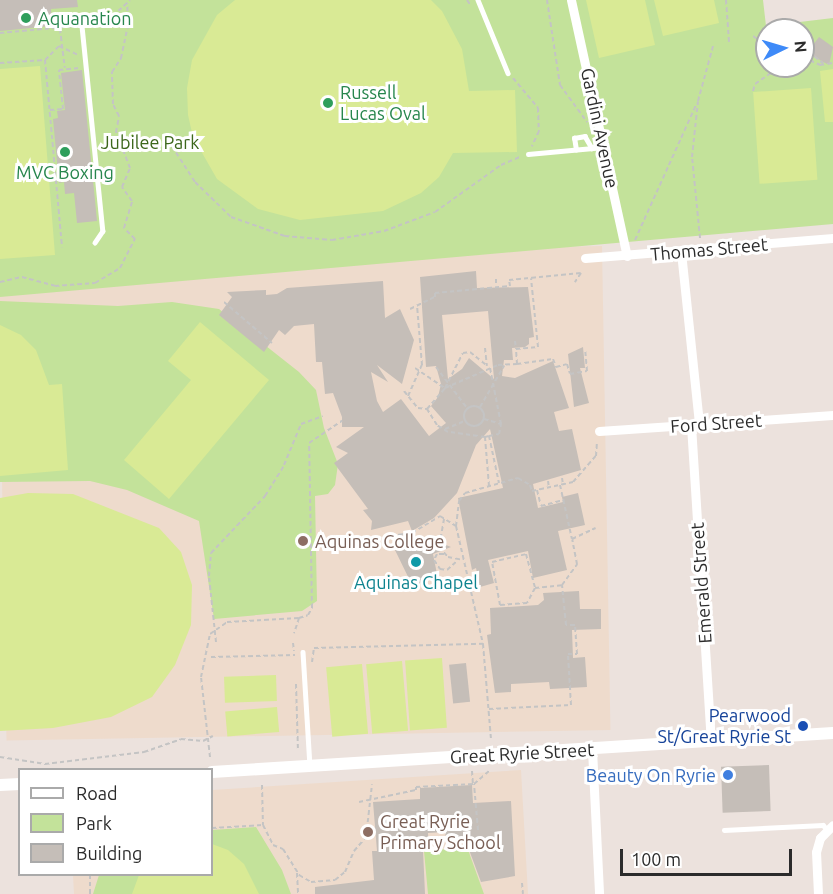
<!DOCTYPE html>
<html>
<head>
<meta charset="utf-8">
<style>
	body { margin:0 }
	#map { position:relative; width:833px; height:894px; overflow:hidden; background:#ece2dd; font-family:Ubuntu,sans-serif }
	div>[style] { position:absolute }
	.education>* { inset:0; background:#eedbcc; transform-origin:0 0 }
	.green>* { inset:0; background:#c3e29a }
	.pitch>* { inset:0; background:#d9ea95; transform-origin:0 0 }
	.building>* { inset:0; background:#c5beb8; transform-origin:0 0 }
	.path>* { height:2px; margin-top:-1px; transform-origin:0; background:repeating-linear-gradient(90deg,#c4c4c4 0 4.5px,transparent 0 7.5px) }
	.path>.ring { margin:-1px; padding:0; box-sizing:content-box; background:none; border:2px solid #c4c4c4; border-radius:50% }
	.lane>* { height:4.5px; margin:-2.25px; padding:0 2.25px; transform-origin:2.25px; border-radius:2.25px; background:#fff }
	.street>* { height:9px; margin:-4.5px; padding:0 4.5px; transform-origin:4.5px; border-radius:4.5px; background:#fff }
	.secondary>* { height:12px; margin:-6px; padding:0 6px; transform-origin:6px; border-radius:6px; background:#fff }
	.dots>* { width:16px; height:16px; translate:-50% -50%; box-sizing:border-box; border:3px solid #fff; border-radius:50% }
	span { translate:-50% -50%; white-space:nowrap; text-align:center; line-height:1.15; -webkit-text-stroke:6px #fff; paint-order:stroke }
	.leisure-label { font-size:18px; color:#27864d }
	.left { translate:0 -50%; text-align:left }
	.street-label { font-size:18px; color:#2b2b2b }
	.park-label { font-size:18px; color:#3c671b }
	.education-label { font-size:18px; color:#785e54 }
	.culture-label { font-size:18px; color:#0d838f }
	.transit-label { font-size:18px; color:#164399 }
	.right { translate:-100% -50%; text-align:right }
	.shop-label { font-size:18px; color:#366cbe }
	.legend { position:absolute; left:18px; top:768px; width:195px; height:108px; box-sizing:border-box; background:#fff; border:2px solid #aaa; margin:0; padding:8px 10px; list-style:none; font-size:18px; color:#2b2b2b }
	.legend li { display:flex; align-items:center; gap:12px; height:30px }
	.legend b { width:30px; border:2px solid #aaa }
	.north { position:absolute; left:755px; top:18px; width:60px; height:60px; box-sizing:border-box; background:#fff; border:2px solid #aaa; border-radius:50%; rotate:85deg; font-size:16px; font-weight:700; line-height:24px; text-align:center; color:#2b2b2b }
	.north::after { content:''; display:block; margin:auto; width:21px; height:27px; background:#3e8af8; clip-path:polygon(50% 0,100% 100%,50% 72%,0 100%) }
	.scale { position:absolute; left:620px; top:849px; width:172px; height:27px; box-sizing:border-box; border:3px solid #2b2b2b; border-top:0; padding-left:8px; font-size:18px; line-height:21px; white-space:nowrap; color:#2b2b2b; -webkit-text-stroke:4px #fff; paint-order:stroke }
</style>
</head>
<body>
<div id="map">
	<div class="education">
		<i style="left:602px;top:246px;width:484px;height:604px;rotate:89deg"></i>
		<i style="clip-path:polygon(521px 770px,528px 894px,74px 894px,73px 875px,212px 874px,212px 790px)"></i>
	</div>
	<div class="green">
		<i style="clip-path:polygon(evenodd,0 0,763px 0,766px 26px,833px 18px,833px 224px,0 297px,0 0,767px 30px,803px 30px,803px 66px,767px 66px,767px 30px)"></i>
		<i style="clip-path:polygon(0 301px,118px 306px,172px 302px,219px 309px,299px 372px,316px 390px,324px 428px,338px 464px,335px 485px,328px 494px,315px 496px,317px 601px,302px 611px,214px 619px,199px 521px,127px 490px,90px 481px,0 482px)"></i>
		<i style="clip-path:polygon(256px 827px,282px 870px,291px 894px,93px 894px,99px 875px,212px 874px,212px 830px)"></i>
		<i style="clip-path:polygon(467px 847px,484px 894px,428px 894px,424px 851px)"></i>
	</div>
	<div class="pitch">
		<i style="clip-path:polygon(235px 0,431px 0,442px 11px,462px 49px,469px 91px,515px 90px,517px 152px,453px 153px,439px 177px,421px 193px,383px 211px,300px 220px,258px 209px,217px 179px,193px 137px,188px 115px,187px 88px,192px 60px,217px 15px)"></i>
		<i style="clip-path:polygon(586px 0,645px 0,655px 45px,599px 58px)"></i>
		<i style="clip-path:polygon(654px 0,714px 0,719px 23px,663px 36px)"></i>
		<i style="clip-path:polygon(40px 66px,55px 255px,0 259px,0 69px)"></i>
		<i style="clip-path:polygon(833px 69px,833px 122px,825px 122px,820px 71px)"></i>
		<i style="left:811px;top:88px;width:92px;height:58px;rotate:86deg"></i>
		<i style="clip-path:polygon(200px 322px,269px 380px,169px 499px,124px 460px,191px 380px,168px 361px)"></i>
		<i style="clip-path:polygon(0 325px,21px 335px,36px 350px,49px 385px,62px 384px,68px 470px,0 476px)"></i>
		<i style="clip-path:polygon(28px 493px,73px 494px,159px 528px,181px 552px,192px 585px,191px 625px,175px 665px,152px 697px,111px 717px,53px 728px,0 731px,0 498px)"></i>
		<i style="left:442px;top:658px;width:70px;height:37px;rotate:86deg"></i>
		<i style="left:402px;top:661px;width:70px;height:36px;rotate:85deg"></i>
		<i style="left:362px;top:664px;width:70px;height:36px;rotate:85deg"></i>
		<i style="left:276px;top:675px;width:26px;height:52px;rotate:88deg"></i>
		<i style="left:277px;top:707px;width:25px;height:52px;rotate:85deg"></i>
		<i style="clip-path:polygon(212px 844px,228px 850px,244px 864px,259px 894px,132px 894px,139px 875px,212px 874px)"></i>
	</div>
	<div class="building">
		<i style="clip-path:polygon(0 0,77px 0,78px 7px,51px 9px,52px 26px,0 31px)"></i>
		<i style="clip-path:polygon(819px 37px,833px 47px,829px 65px,807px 53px)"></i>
		<i style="clip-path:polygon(82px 70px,97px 221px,77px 223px,74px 193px,65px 194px,64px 182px,59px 183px,53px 119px,58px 118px,57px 111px,65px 110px,61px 73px)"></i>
		<i style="clip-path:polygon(evenodd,476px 271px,477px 288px,528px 287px,534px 337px,529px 338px,529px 344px,525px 347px,512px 348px,513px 360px,504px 360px,502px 376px,515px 378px,553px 361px,569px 408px,554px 412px,559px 431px,572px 429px,581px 470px,533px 484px,538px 508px,563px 502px,562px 497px,578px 493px,585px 525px,558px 531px,567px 570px,533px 578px,528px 551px,488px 560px,494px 583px,480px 587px,476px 568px,472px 570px,458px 498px,503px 488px,490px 429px,476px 445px,457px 493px,434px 518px,412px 531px,408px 521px,371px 530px,372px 521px,363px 510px,368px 509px,334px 463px,348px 453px,336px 447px,364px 427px,342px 427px,342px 417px,333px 393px,325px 394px,322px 362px,316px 362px,314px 324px,294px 326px,285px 335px,279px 330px,264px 352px,219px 315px,232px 297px,227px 292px,266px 290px,266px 295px,277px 294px,287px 288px,383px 281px,385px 318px,400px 309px,414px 340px,402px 384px,377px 365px,388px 382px,371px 372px,377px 401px,383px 412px,401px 399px,429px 436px,446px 423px,431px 406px,438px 397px,441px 384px,436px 366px,426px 367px,420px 277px,476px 271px,488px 311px,494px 379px,469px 358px,462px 369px,448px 379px,442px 315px,488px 311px)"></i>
		<i style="clip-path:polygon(583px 347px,585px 368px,580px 368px,589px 403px,574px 407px,568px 354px)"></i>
		<i style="clip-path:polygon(436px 541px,451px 547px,433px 554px,437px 574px,413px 587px,394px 548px,428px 547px)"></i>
		<i style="clip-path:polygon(579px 591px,580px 609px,601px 609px,601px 629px,572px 630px,573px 658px,585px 657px,587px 687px,550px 689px,549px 682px,511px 684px,511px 692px,495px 693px,487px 635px,491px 634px,490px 608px,538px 605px,544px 600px,543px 593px)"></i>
		<i style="left:466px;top:663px;width:39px;height:17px;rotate:84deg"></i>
		<i style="left:769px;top:765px;width:46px;height:48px;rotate:88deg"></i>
		<i style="clip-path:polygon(472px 785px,473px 803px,511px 801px,515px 876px,481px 882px,465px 839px,446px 840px,445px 832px,428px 833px,429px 850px,423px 850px,425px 894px,315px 894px,315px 887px,374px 880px,372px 851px,377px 851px,373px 802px,420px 799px,420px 788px)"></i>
	</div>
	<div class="path">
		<i style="left:467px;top:0;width:7px;rotate:56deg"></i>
		<i style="left:547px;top:0;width:86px;rotate:81.3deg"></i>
		<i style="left:560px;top:85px;width:46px;rotate:53.9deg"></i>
		<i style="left:726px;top:0;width:42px;rotate:85.9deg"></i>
		<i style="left:90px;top:24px;width:17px;rotate:-10deg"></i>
		<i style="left:107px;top:21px;width:31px;rotate:-42deg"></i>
		<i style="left:60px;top:29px;width:39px;rotate:83deg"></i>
		<i style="left:0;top:33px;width:75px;rotate:-5.3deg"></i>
		<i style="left:753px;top:36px;width:17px;rotate:36deg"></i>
		<i style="left:803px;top:47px;width:26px;rotate:39deg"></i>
		<i style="left:803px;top:57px;width:19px;rotate:25deg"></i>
		<i style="left:820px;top:65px;width:13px;rotate:-9deg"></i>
		<i style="left:45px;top:60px;width:20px;rotate:-45deg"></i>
		<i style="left:59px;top:46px;width:21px;rotate:25deg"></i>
		<i style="left:0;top:63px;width:45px;rotate:-3.8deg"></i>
		<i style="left:45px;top:60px;width:188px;rotate:84.8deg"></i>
		<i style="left:513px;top:78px;width:39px;rotate:50deg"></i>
		<i style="left:538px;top:108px;width:23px;rotate:88deg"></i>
		<i style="left:539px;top:131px;width:17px;rotate:115deg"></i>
		<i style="left:753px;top:91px;width:7px;rotate:-74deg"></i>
		<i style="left:755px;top:84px;width:32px;rotate:-35deg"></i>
		<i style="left:50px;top:110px;width:13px;rotate:-4deg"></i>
		<i style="left:63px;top:109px;width:39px;rotate:-96deg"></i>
		<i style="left:59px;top:70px;width:20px;rotate:-6deg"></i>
		<i style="left:168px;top:140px;width:50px;rotate:57.3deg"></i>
		<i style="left:195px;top:182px;width:50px;rotate:44.2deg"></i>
		<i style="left:231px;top:217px;width:57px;rotate:19.4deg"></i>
		<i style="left:285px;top:236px;width:47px;rotate:4.9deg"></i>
		<i style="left:332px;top:240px;width:53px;rotate:-9.8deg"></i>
		<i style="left:384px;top:231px;width:54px;rotate:-20.4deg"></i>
		<i style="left:435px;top:212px;width:81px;rotate:-35.5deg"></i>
		<i style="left:501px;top:165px;width:21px;rotate:-23deg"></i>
		<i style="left:700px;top:238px;width:81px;rotate:-95.6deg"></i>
		<i style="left:692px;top:157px;width:56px;rotate:-83.9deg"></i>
		<i style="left:698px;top:101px;width:57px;rotate:-74.7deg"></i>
		<i style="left:635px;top:240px;width:150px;rotate:-65.7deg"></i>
		<i style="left:496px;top:279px;width:6px;rotate:90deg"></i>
		<i style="left:0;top:282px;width:23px;rotate:-13deg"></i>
		<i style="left:22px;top:277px;width:34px;rotate:15deg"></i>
		<i style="left:55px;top:286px;width:40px;rotate:-4.3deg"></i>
		<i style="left:95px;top:283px;width:29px;rotate:-31deg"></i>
		<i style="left:120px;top:268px;width:33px;rotate:-63deg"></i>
		<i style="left:135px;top:239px;width:16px;rotate:-135deg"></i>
		<i style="left:124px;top:228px;width:28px;rotate:-73deg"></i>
		<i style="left:132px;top:201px;width:17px;rotate:-126deg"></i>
		<i style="left:122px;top:187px;width:21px;rotate:-67deg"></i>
		<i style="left:130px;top:168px;width:39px;rotate:-111deg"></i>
		<i style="left:116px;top:132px;width:16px;rotate:-79deg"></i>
		<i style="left:119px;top:116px;width:13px;rotate:-117deg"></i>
		<i style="left:113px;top:104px;width:32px;rotate:-92deg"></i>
		<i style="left:112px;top:72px;width:17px;rotate:-57deg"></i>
		<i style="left:121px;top:58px;width:33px;rotate:-78deg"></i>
		<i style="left:128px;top:26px;width:23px;rotate:-92deg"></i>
		<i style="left:224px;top:302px;width:63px;rotate:40.5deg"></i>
		<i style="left:410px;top:309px;width:28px;rotate:-26deg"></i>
		<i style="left:435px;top:297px;width:4px;rotate:-90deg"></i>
		<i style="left:435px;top:293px;width:75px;rotate:-5.3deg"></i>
		<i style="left:510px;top:286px;width:6px;rotate:-99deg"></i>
		<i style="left:509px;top:280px;width:72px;rotate:-5.6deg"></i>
		<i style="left:581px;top:273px;width:11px;rotate:124deg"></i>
		<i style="left:515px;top:341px;width:8px;rotate:83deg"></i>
		<i style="left:516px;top:349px;width:22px;rotate:-5deg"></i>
		<i style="left:538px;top:347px;width:69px;rotate:-95.8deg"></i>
		<i style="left:485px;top:348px;width:18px;rotate:84deg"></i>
		<i style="left:517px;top:364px;width:36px;rotate:-8deg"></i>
		<i style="left:553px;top:359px;width:9px;rotate:69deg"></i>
		<i style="left:556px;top:367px;width:11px;rotate:-15deg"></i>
		<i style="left:567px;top:364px;width:10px;rotate:73deg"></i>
		<i style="left:570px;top:374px;width:17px;rotate:-10deg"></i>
		<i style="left:587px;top:371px;width:21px;rotate:-95deg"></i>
		<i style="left:436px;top:367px;width:51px;rotate:52.9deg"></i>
		<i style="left:415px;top:368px;width:36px;rotate:34deg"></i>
		<i style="left:445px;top:388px;width:58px;rotate:-23.5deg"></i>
		<i style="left:498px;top:365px;width:19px;rotate:-3deg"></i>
		<i style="left:517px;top:364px;width:15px;rotate:-94deg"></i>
		<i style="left:404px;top:391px;width:22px;rotate:51deg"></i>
		<i style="left:418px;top:408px;width:9px;rotate:6deg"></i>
		<i style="left:408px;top:396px;width:34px;rotate:-66deg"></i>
		<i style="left:422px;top:365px;width:59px;rotate:-94.8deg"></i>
		<i class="ring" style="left:464px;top:406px;width:18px;height:18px"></i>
		<i style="left:480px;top:407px;width:48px;rotate:-59.7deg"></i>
		<i style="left:484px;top:419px;width:18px;rotate:16deg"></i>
		<i style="left:445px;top:429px;width:22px;rotate:-22deg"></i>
		<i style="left:489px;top:436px;width:10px;rotate:-11deg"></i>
		<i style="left:499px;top:434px;width:10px;rotate:-79deg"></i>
		<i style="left:501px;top:424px;width:57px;rotate:-101.1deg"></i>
		<i style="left:485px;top:437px;width:37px;rotate:-172deg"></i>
		<i style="left:448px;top:432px;width:13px;rotate:-148deg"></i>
		<i style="left:437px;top:425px;width:19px;rotate:-122deg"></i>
		<i style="left:427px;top:409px;width:28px;rotate:-49deg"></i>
		<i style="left:445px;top:388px;width:39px;rotate:-63deg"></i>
		<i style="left:463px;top:353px;width:7px;rotate:-8deg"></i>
		<i style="left:470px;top:352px;width:22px;rotate:39deg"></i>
		<i style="left:562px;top:478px;width:6px;rotate:81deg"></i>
		<i style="left:548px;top:481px;width:7px;rotate:82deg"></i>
		<i style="left:560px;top:485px;width:55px;rotate:77.5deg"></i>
		<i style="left:489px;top:486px;width:49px;rotate:-94.7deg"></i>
		<i style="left:485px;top:437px;width:4px;rotate:-14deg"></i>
		<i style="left:489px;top:436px;width:48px;rotate:78deg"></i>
		<i style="left:537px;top:490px;width:16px;rotate:76deg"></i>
		<i style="left:541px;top:506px;width:24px;rotate:-15deg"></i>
		<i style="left:444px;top:519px;width:28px;rotate:100deg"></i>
		<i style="left:439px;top:547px;width:13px;rotate:48deg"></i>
		<i style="left:448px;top:557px;width:15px;rotate:11deg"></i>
		<i style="left:456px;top:526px;width:25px;rotate:-83deg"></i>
		<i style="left:459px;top:501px;width:10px;rotate:-53deg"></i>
		<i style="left:465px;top:493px;width:55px;rotate:-15.8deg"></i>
		<i style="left:518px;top:478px;width:14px;rotate:30deg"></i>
		<i style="left:530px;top:485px;width:6px;rotate:72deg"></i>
		<i style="left:532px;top:491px;width:42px;rotate:-12.4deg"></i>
		<i style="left:573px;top:482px;width:35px;rotate:-49deg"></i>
		<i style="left:596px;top:456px;width:15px;rotate:-86deg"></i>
		<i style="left:361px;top:540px;width:51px;rotate:-7.8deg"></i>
		<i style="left:412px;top:533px;width:33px;rotate:-31deg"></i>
		<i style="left:440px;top:516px;width:19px;rotate:32deg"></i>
		<i style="left:456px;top:526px;width:121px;rotate:77.1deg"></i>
		<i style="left:483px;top:644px;width:95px;rotate:85.2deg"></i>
		<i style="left:444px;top:554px;width:7px;rotate:180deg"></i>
		<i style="left:437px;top:554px;width:7px;rotate:117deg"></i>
		<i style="left:434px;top:560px;width:11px;rotate:56deg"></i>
		<i style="left:440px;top:569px;width:7px;rotate:8deg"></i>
		<i style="left:447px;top:570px;width:13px;rotate:-42deg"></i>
		<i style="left:535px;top:588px;width:17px;rotate:118deg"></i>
		<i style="left:527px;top:603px;width:27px;rotate:176deg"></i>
		<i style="left:500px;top:605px;width:44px;rotate:-100.5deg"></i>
		<i style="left:492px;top:562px;width:35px;rotate:-13deg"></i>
		<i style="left:526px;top:554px;width:35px;rotate:75deg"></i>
		<i style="left:535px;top:588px;width:27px;rotate:-6deg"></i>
		<i style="left:562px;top:585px;width:26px;rotate:-54deg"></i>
		<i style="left:577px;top:564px;width:25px;rotate:-101deg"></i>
		<i style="left:572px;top:539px;width:26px;rotate:-25deg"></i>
		<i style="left:299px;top:618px;width:9px;rotate:-18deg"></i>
		<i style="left:308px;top:615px;width:8px;rotate:-60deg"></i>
		<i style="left:312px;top:608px;width:165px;rotate:-91deg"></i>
		<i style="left:309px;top:443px;width:40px;rotate:-34deg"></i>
		<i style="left:216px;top:642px;width:66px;rotate:-96.1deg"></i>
		<i style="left:209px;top:576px;width:23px;rotate:-85deg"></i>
		<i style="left:211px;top:553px;width:79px;rotate:-46.5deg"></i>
		<i style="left:265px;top:496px;width:36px;rotate:-58deg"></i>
		<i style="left:284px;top:465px;width:44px;rotate:-67.5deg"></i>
		<i style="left:301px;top:424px;width:23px;rotate:-20deg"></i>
		<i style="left:293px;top:643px;width:8px;rotate:83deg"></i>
		<i style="left:211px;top:657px;width:84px;rotate:-1.4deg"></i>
		<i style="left:312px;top:662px;width:14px;rotate:-82deg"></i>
		<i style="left:314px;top:648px;width:169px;rotate:-1.4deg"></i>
		<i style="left:296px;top:684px;width:67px;rotate:88.3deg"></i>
		<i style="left:489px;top:709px;width:82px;rotate:-2.8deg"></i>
		<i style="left:571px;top:705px;width:51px;rotate:-93.4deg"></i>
		<i style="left:568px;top:654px;width:9px"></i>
		<i style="left:577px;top:654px;width:29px;rotate:-94deg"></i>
		<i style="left:575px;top:625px;width:9px;rotate:180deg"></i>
		<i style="left:566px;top:625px;width:40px;rotate:-95.7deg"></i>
		<i style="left:0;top:757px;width:46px;rotate:8.8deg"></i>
		<i style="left:45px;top:764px;width:100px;rotate:-6.9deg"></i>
		<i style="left:144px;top:752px;width:39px;rotate:-19deg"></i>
		<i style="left:181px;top:739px;width:22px;rotate:5deg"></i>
		<i style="left:203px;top:741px;width:11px;rotate:-27deg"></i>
		<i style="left:210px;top:757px;width:81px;rotate:-96.4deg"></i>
		<i style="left:201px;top:677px;width:44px;rotate:-78.2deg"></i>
		<i style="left:210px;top:634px;width:21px;rotate:-35deg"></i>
		<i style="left:227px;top:622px;width:72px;rotate:-3.2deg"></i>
		<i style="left:299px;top:618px;width:16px;rotate:108deg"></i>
		<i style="left:472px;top:771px;width:13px;rotate:86deg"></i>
		<i style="left:262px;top:785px;width:40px;rotate:88.6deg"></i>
		<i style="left:263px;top:825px;width:22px;rotate:63deg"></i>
		<i style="left:273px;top:845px;width:11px;rotate:22deg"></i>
		<i style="left:283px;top:849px;width:31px;rotate:58deg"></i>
		<i style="left:299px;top:875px;width:14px;rotate:30deg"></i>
		<i style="left:311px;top:882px;width:24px;rotate:-5deg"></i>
		<i style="left:335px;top:880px;width:13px;rotate:-39deg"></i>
		<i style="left:345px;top:872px;width:23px;rotate:-67deg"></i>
		<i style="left:354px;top:851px;width:18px;rotate:-49deg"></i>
		<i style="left:366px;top:837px;width:53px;rotate:-83.5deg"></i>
		<i style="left:359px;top:802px;width:58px;rotate:-11.9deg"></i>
		<i style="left:416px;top:790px;width:3px;rotate:-90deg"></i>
		<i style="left:416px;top:787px;width:58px;rotate:-3deg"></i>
		<i style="left:212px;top:828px;width:51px;rotate:-3.4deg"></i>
		<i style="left:478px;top:830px;width:46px;rotate:-95deg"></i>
		<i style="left:474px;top:784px;width:21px;rotate:-41deg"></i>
		<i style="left:297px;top:873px;width:21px;rotate:87deg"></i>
		<i style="left:522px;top:883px;width:11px;rotate:85deg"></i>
		<i style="left:90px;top:894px;width:20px;rotate:-90deg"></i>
	</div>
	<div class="lane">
		<i style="left:478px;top:0;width:79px;rotate:67.7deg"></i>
		<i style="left:82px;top:26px;width:206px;rotate:84.2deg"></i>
		<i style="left:103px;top:231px;width:14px;rotate:124deg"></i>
		<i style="left:576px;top:150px;width:12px;rotate:-99deg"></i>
		<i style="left:574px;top:138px;width:11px;rotate:-10deg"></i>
		<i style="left:585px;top:136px;width:14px;rotate:60deg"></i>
		<i style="left:528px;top:154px;width:76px;rotate:-5.3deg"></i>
		<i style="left:303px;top:652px;width:114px;rotate:86.5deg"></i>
		<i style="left:724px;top:830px;width:99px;rotate:-2.9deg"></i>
		<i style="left:823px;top:825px;width:6px;rotate:45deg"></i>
	</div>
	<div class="street">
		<i style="left:571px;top:0;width:262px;rotate:77.7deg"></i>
		<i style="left:681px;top:252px;width:173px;rotate:84deg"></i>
		<i style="left:585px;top:258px;width:249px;rotate:-4.6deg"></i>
		<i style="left:691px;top:425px;width:317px;rotate:86.4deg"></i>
		<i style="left:599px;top:431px;width:235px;rotate:-3.9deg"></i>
		<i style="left:592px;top:749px;width:145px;rotate:87.2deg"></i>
		<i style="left:818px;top:894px;width:42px;rotate:-92.7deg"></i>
		<i style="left:816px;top:852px;width:15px;rotate:-74deg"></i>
		<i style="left:820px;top:838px;width:18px;rotate:-45deg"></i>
	</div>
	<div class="secondary">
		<i style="left:212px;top:772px;width:622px;rotate:-3.59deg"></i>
		<i style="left:0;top:785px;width:20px;rotate:-3deg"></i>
	</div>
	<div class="dots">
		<i style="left:26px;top:18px;background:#2e9e5b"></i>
		<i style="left:328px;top:103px;background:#2e9e5b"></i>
		<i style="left:65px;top:152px;background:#2e9e5b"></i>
		<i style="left:303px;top:541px;background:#8d6e63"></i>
		<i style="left:416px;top:562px;background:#0f9aa8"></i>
		<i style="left:803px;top:726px;background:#1a4fb4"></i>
		<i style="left:728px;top:775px;background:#3f7fe0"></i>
		<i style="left:368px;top:832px;background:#8d6e63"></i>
	</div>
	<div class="leisure-label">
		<span class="left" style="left:38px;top:18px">Aquanation</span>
		<span class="left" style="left:340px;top:103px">Russell<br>Lucas Oval</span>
		<span style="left:65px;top:172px">MVC Boxing</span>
	</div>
	<div class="street-label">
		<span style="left:600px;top:128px;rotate:78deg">Gardini Avenue</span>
		<span style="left:709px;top:249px;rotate:-5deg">Thomas Street</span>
		<span style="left:716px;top:423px;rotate:-4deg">Ford Street</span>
		<span style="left:701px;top:583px;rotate:-94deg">Emerald Street</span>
		<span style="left:522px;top:753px;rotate:-3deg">Great Ryrie Street</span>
	</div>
	<div class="park-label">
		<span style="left:150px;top:142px">Jubilee Park</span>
	</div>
	<div class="education-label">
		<span class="left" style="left:315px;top:541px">Aquinas College</span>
		<span class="left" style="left:380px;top:832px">Great Ryrie<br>Primary School</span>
	</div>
	<div class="culture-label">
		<span style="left:416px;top:582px">Aquinas Chapel</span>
	</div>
	<div class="transit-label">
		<span class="right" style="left:791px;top:726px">Pearwood<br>St/Great Ryrie St</span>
	</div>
	<div class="shop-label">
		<span class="right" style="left:716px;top:775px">Beauty On Ryrie</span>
	</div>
	<ul class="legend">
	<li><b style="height:8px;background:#fff"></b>Road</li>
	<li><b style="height:16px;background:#c3e29a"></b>Park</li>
	<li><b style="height:16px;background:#c5beb8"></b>Building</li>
	</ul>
	<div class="north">N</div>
	<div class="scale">100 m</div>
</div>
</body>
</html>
